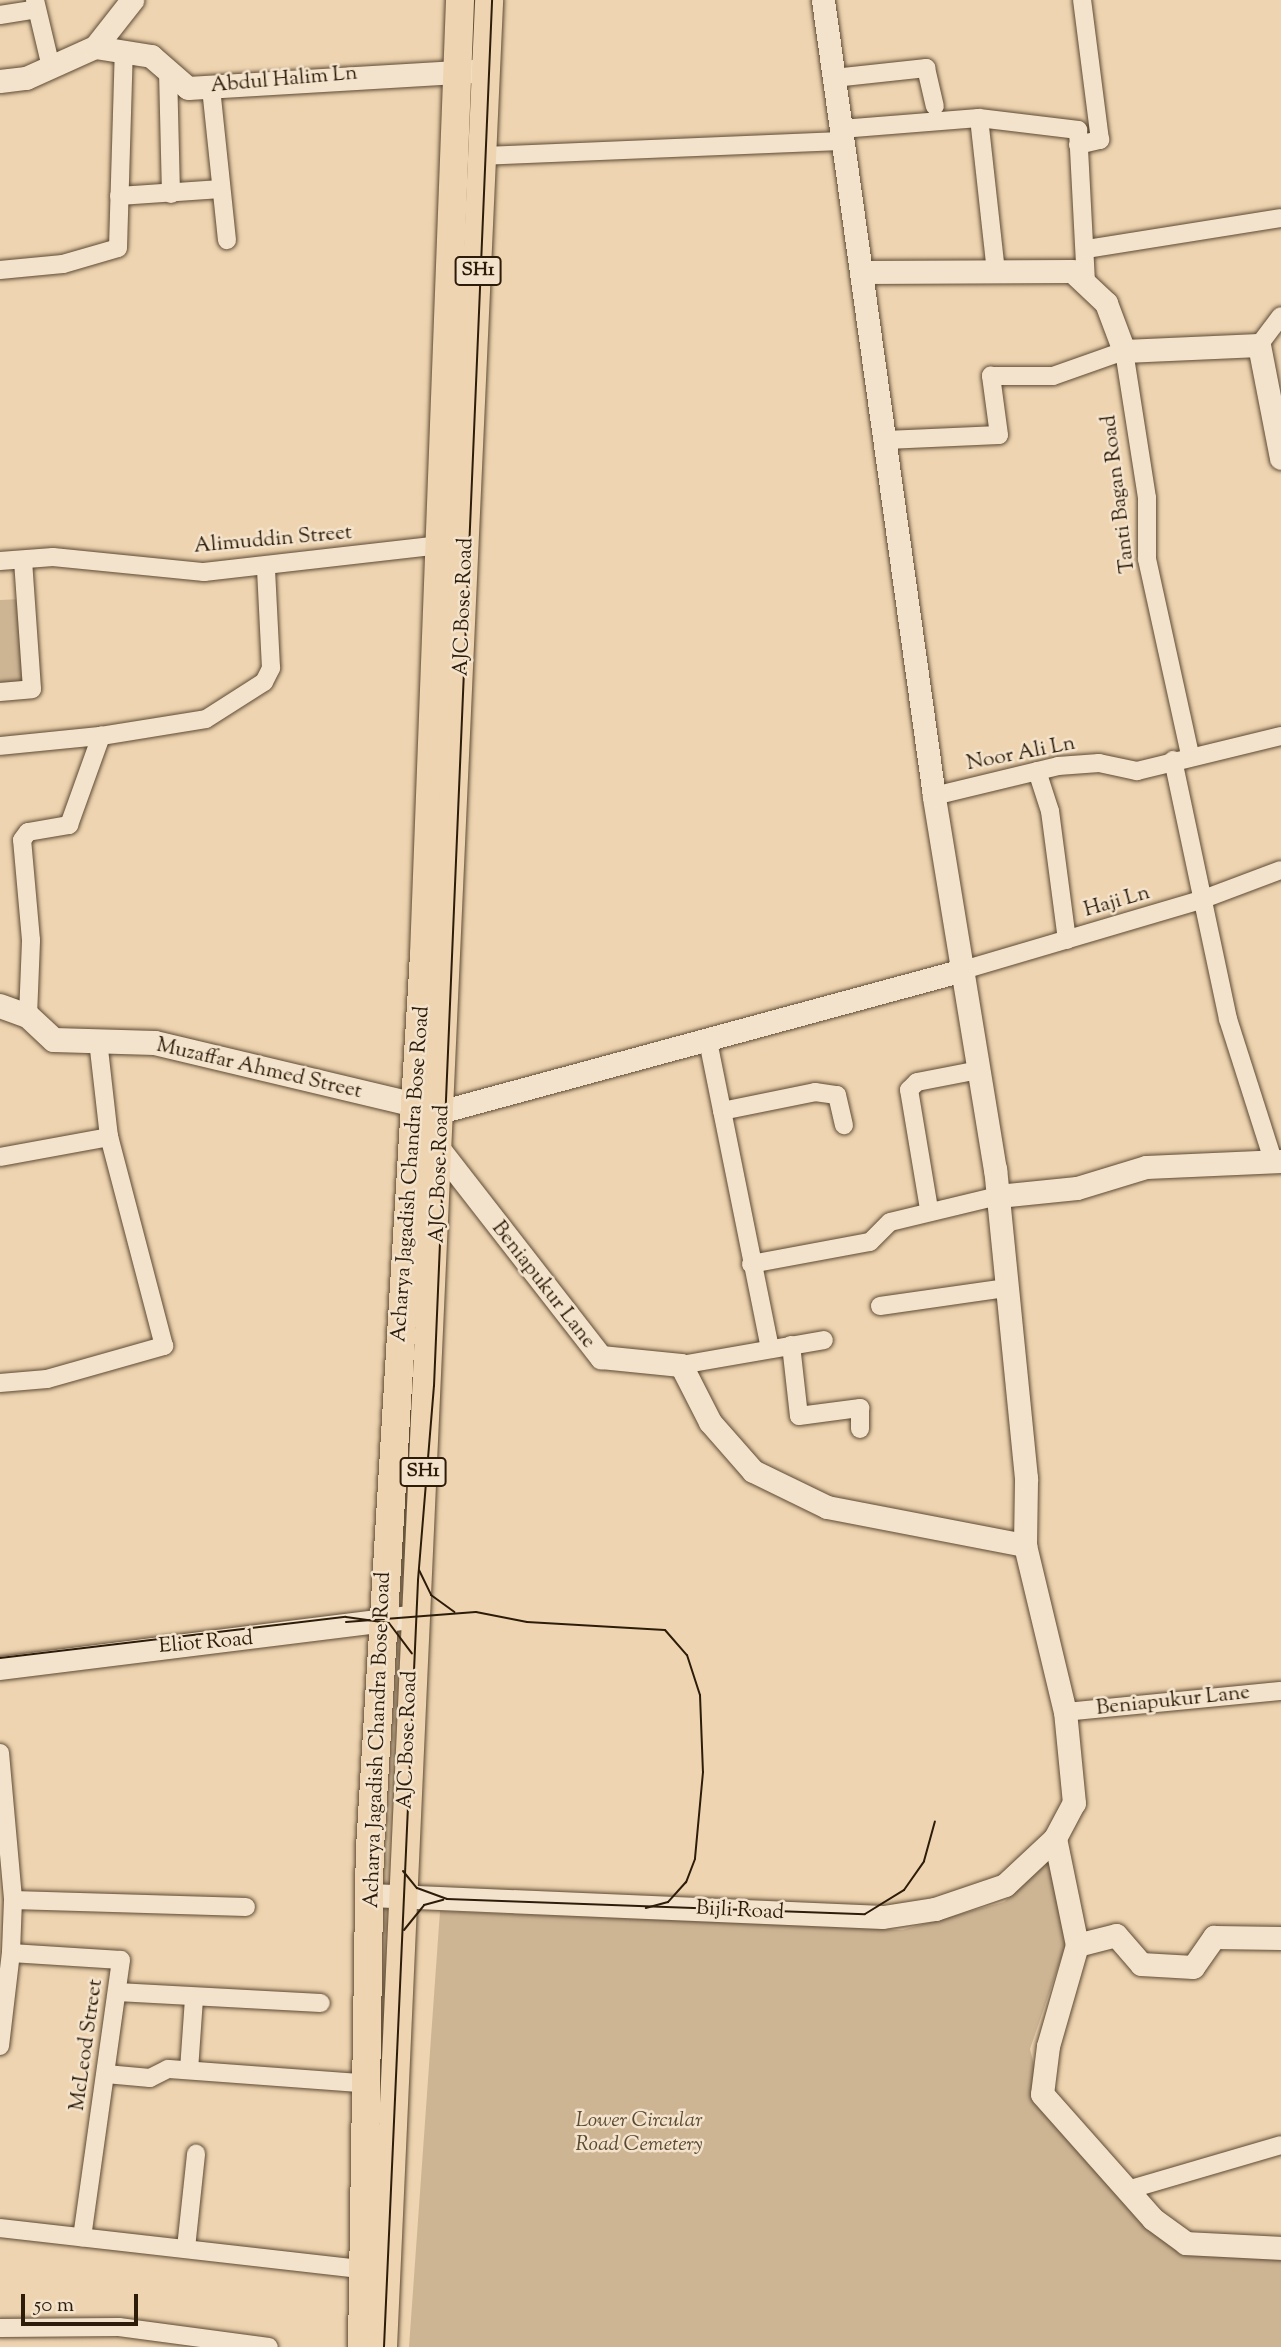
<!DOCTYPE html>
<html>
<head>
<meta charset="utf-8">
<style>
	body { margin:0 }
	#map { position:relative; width:1281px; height:2347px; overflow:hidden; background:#eed4b0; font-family:"Sorts Mill Goudy",serif }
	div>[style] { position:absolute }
	.green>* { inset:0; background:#cdb594 }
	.roads { filter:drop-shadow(0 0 2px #5d4a34) drop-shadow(0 0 2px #5d4a34) }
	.minor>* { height:18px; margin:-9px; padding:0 9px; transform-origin:9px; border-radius:9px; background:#f4e3cc }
	.tertiary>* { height:23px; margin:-11.5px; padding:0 11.5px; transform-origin:11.5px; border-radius:11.5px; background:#f4e3cc }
	.secondary>* { height:24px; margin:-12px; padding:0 12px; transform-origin:12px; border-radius:12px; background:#f4e3cc }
	.primary>* { height:28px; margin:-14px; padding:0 14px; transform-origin:14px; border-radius:14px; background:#eed4b0 }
	.tram>* { height:2px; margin:-1px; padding:0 1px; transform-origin:1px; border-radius:1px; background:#2d1c0a }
	span { translate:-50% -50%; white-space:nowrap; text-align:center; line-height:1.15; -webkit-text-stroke:5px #f4e3cc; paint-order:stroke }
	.shield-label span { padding:2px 5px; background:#f4e3cc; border:2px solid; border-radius:5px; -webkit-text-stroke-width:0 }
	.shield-label { font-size:19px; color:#2d1c0a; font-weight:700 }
	.street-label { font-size:21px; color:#2d1c0a }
	.park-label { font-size:21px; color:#5d4a33; font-style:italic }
	.scale { position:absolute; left:21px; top:2294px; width:117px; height:32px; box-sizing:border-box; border:4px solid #2d1c0a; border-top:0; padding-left:9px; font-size:21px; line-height:24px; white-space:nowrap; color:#2d1c0a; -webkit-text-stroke:5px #f4e3cc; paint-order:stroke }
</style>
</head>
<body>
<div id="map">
	<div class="green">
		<i style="clip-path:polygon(21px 599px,26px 684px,0 685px,0 600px)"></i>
		<i style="clip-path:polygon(1048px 1862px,1067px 1941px,1030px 2049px,1040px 2089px,1189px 2244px,1281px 2249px,1281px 2347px,409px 2347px,440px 1911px,902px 1930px,1004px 1902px)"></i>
	</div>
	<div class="roads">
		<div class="minor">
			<i style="left:35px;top:0;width:69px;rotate:76.6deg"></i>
			<i style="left:0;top:15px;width:36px;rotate:-9deg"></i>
			<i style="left:168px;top:71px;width:123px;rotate:88.6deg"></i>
			<i style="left:834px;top:78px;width:93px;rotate:-6.2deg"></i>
			<i style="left:926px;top:68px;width:39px;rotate:77deg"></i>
			<i style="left:211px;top:88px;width:153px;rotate:84deg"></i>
			<i style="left:979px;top:118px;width:154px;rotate:83.7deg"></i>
			<i style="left:841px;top:129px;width:138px;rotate:-4.6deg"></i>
			<i style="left:979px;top:118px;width:100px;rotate:6.9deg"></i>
			<i style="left:1078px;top:130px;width:154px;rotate:87deg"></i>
			<i style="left:1078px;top:145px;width:23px;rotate:-13deg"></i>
			<i style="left:1100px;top:140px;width:141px;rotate:-97.3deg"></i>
			<i style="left:482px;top:156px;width:362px;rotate:-2.4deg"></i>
			<i style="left:119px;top:196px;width:102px;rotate:-3.9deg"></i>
			<i style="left:1087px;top:249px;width:196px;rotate:-9.1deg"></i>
			<i style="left:0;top:270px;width:63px;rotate:-5.4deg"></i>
			<i style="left:63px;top:264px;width:57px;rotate:-16.2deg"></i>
			<i style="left:118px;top:248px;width:197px;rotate:-88.3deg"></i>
			<i style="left:1259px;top:345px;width:36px;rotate:-53deg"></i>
			<i style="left:886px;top:440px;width:113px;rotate:-2.5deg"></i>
			<i style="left:999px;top:435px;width:60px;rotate:-97.7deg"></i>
			<i style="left:991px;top:376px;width:62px"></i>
			<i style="left:1053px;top:376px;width:75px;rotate:-19.4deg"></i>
			<i style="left:1124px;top:351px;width:149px;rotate:81.1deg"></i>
			<i style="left:1147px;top:498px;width:61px;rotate:90deg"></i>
			<i style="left:1147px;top:559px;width:200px;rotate:77.6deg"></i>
			<i style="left:0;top:561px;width:53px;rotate:-4.3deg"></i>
			<i style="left:53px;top:557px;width:152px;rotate:5.7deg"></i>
			<i style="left:204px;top:572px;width:247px;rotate:-6.5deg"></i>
			<i style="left:0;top:692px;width:32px;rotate:-5deg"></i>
			<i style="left:32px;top:689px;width:129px;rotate:-94deg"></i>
			<i style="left:0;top:746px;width:101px;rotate:-5.7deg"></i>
			<i style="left:1173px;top:760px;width:265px;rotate:78deg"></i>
			<i style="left:1228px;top:1019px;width:151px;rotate:72.3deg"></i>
			<i style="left:1037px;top:771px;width:42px;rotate:72deg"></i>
			<i style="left:1050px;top:811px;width:130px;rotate:82.5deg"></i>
			<i style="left:934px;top:796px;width:128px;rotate:-13.6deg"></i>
			<i style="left:1058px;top:766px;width:41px;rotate:-4.2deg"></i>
			<i style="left:1099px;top:763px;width:39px;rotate:12deg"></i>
			<i style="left:1137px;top:771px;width:148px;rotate:-13.7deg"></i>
			<i style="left:963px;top:970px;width:248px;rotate:-16.4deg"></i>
			<i style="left:1201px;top:900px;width:85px;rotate:-20.6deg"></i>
			<i style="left:28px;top:1016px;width:76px;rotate:-87.7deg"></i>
			<i style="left:31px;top:940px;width:100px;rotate:-95.1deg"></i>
			<i style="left:22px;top:840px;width:10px;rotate:-53deg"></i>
			<i style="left:28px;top:832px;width:42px;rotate:-9.7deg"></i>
			<i style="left:69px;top:825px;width:95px;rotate:-70.2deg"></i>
			<i style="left:101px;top:736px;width:106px;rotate:-9.2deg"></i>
			<i style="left:206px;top:719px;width:69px;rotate:-32.5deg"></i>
			<i style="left:264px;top:682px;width:16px;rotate:-63deg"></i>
			<i style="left:271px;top:668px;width:100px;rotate:-92.9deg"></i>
			<i style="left:708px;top:1041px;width:314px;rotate:78.6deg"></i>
			<i style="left:722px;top:1111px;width:95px;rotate:-11.5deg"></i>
			<i style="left:815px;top:1092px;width:22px;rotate:8deg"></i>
			<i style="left:837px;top:1095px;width:31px;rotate:77deg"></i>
			<i style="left:0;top:1157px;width:111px;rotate:-10.4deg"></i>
			<i style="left:929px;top:1209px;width:121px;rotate:-99.5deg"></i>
			<i style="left:909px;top:1090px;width:11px;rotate:-45deg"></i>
			<i style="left:917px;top:1082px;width:63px;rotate:-11deg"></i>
			<i style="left:751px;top:1264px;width:121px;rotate:-10.5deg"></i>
			<i style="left:870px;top:1242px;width:28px;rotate:-45deg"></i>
			<i style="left:890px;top:1222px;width:111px;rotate:-13.5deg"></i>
			<i style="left:880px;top:1306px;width:128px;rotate:-8.1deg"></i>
			<i style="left:791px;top:1345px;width:71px;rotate:83.6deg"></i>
			<i style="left:799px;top:1416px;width:62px;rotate:-7.5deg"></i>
			<i style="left:860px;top:1408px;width:21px;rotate:90deg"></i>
			<i style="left:681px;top:1365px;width:145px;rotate:-9.9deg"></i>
			<i style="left:0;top:1383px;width:47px;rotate:-4.9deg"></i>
			<i style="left:47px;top:1379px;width:122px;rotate:-15.8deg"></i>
			<i style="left:164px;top:1346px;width:216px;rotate:-104.7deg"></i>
			<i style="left:109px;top:1137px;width:97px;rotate:-96.5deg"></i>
			<i style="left:1065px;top:1712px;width:217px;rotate:-5.6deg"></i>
			<i style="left:0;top:1753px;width:148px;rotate:84.9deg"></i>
			<i style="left:13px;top:1900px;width:53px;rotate:92.2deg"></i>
			<i style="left:11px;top:1953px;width:110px;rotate:3.6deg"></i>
			<i style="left:121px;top:1960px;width:280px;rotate:98deg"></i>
			<i style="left:13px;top:1900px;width:233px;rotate:1.7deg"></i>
			<i style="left:117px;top:1992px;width:204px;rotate:3.1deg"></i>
			<i style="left:0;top:2046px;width:94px;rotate:-83.3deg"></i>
			<i style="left:189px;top:2070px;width:71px;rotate:-86deg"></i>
			<i style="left:106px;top:2074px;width:44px;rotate:5.2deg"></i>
			<i style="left:150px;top:2078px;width:20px;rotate:-27deg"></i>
			<i style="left:168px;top:2069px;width:203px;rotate:4.2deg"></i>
			<i style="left:1127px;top:2190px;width:160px;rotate:-16.3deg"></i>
			<i style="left:0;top:2228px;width:373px;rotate:6.5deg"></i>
			<i style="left:186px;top:2248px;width:95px;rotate:-83.9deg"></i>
			<i style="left:0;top:2328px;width:119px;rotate:-0.5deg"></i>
			<i style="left:119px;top:2327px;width:151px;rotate:7.6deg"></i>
		</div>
		<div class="tertiary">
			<i style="left:95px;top:47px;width:57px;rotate:9.1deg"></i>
			<i style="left:151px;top:56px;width:49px;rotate:40.9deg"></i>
			<i style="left:188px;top:88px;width:286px;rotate:-3.4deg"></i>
			<i style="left:0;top:81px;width:26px;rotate:-7deg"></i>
			<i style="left:26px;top:78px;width:76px;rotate:-24.2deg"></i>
			<i style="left:95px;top:47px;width:60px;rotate:-51.8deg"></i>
			<i style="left:863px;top:272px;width:209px;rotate:-0.3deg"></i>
			<i style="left:1072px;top:271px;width:47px;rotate:43.3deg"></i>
			<i style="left:1106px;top:303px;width:51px;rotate:69.4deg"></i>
			<i style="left:1124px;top:351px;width:135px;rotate:-2.5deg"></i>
			<i style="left:1259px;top:345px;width:115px;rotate:79deg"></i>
			<i style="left:443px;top:1111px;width:539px;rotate:-15.17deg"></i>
			<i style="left:442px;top:1153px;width:259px;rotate:52.1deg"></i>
			<i style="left:601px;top:1357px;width:80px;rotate:5.7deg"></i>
			<i style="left:681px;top:1365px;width:64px;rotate:63deg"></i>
			<i style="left:710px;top:1422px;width:65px;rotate:48.7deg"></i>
			<i style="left:753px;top:1471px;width:82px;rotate:25.9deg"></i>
			<i style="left:827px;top:1507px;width:202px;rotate:10.9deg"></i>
			<i style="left:998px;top:1196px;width:79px;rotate:-5.8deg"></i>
			<i style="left:1077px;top:1188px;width:72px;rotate:-16.9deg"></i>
			<i style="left:1146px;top:1167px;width:135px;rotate:-2.5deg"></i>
			<i style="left:0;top:1668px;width:415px;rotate:-7.1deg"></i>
			<i style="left:1055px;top:1838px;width:109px;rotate:78.4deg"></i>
			<i style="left:1077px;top:1945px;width:105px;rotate:106deg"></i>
			<i style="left:1048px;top:2046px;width:48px;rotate:97.1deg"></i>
			<i style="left:1042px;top:2094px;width:167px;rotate:48.4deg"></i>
			<i style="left:1153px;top:2219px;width:41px;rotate:36deg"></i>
			<i style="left:1186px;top:2243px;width:95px;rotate:3deg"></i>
			<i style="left:370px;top:1895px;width:513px;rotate:2.46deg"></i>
			<i style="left:883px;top:1917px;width:53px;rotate:-8.7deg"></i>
			<i style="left:935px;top:1909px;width:74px;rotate:-18.9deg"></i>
			<i style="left:1005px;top:1885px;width:69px;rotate:-43.2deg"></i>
			<i style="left:1055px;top:1838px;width:40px;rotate:-62deg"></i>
			<i style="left:1074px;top:1803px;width:91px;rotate:-95.6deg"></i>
			<i style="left:1065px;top:1712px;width:172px;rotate:-103.5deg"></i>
			<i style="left:1025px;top:1545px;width:67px;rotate:-89.1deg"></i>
			<i style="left:1026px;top:1478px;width:310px;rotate:-95.7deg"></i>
			<i style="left:995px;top:1170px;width:379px;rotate:-99.3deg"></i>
			<i style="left:934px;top:796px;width:804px;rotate:-97.94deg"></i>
			<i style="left:1077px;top:1945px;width:40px;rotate:-14.4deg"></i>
			<i style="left:1116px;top:1935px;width:38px;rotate:49deg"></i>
			<i style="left:1141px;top:1964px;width:52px;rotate:3.3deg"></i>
			<i style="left:1193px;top:1967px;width:37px;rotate:-55deg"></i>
			<i style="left:1214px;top:1937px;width:67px;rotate:0.9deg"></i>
		</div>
		<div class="secondary">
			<i style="left:0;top:1006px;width:30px;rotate:20deg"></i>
			<i style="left:28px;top:1016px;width:35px;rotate:43deg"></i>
			<i style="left:54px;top:1040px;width:101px;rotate:1.7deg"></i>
			<i style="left:155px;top:1043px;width:285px;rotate:13.4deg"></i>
		</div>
		<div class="primary">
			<i style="left:362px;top:2347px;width:499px;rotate:-89.1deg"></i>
			<i style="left:370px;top:1848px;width:895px;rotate:-86.54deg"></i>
			<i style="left:424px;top:955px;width:956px;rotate:-87.84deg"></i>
			<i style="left:383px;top:2347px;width:2349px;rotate:-87.41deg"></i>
		</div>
	</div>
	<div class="tram">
		<i style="left:419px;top:1570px;width:28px;rotate:64deg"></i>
		<i style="left:431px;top:1595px;width:29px;rotate:36deg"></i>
		<i style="left:346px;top:1622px;width:130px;rotate:-4.4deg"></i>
		<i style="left:476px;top:1612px;width:52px;rotate:11.1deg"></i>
		<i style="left:527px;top:1622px;width:138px;rotate:3.3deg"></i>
		<i style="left:665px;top:1630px;width:33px;rotate:49deg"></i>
		<i style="left:687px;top:1655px;width:42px;rotate:72deg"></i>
		<i style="left:700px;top:1695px;width:77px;rotate:87.8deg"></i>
		<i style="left:703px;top:1772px;width:87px;rotate:95.3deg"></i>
		<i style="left:695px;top:1859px;width:25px;rotate:111deg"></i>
		<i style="left:686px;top:1882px;width:27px;rotate:132deg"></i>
		<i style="left:668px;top:1902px;width:23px;rotate:165deg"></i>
		<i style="left:0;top:1658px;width:348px;rotate:-6.8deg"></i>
		<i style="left:346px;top:1617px;width:43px;rotate:7.9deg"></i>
		<i style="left:389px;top:1623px;width:38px;rotate:53deg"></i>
		<i style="left:403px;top:1871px;width:22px;rotate:51deg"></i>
		<i style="left:417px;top:1888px;width:32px;rotate:20deg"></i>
		<i style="left:447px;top:1899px;width:418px;rotate:2.1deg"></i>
		<i style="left:865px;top:1914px;width:46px;rotate:-31.6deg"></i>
		<i style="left:904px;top:1890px;width:35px;rotate:-55deg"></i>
		<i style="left:924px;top:1861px;width:41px;rotate:-74.6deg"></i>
		<i style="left:404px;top:1930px;width:32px;rotate:-51deg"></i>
		<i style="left:424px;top:1905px;width:20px;rotate:-15deg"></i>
		<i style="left:384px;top:2347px;width:768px;rotate:-87.46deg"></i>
		<i style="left:418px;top:1580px;width:195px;rotate:-85.3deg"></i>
		<i style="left:434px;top:1386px;width:1387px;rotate:-87.6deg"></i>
	</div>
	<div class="shield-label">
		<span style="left:478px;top:271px">SH1</span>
		<span style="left:423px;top:1472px">SH1</span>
	</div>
	<div class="street-label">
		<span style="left:284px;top:80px;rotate:-5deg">Abdul Halim Ln</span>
		<span style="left:1119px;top:494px;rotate:-97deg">Tanti Bagan Road</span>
		<span style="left:273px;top:540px;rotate:-5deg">Alimuddin Street</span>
		<span style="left:464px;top:607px;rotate:-88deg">AJC Bose Road</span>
		<span style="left:1021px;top:754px;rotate:-11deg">Noor Ali Ln</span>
		<span style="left:1117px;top:902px;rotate:-16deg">Haji Ln</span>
		<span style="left:259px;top:1069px;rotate:13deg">Muzaffar Ahmed Street</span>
		<span style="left:411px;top:1174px;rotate:-86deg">Acharya Jagadish Chandra Bose Road</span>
		<span style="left:440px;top:1174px;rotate:-88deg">AJC Bose Road</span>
		<span style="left:543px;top:1285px;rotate:52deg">Beniapukur Lane</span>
		<span style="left:206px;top:1643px;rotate:-5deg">Eliot Road</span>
		<span style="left:1173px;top:1701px;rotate:-6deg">Beniapukur Lane</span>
		<span style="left:378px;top:1740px;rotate:-88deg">Acharya Jagadish Chandra Bose Road</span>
		<span style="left:408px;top:1740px;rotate:-88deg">AJC Bose Road</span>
		<span style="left:740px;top:1911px;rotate:3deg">Bijli Road</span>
		<span style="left:87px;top:2045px;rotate:-82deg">McLeod Street</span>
	</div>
	<div class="park-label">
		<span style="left:639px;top:2133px">Lower Circular<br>Road Cemetery</span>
	</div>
	<div class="scale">50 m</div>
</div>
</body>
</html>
